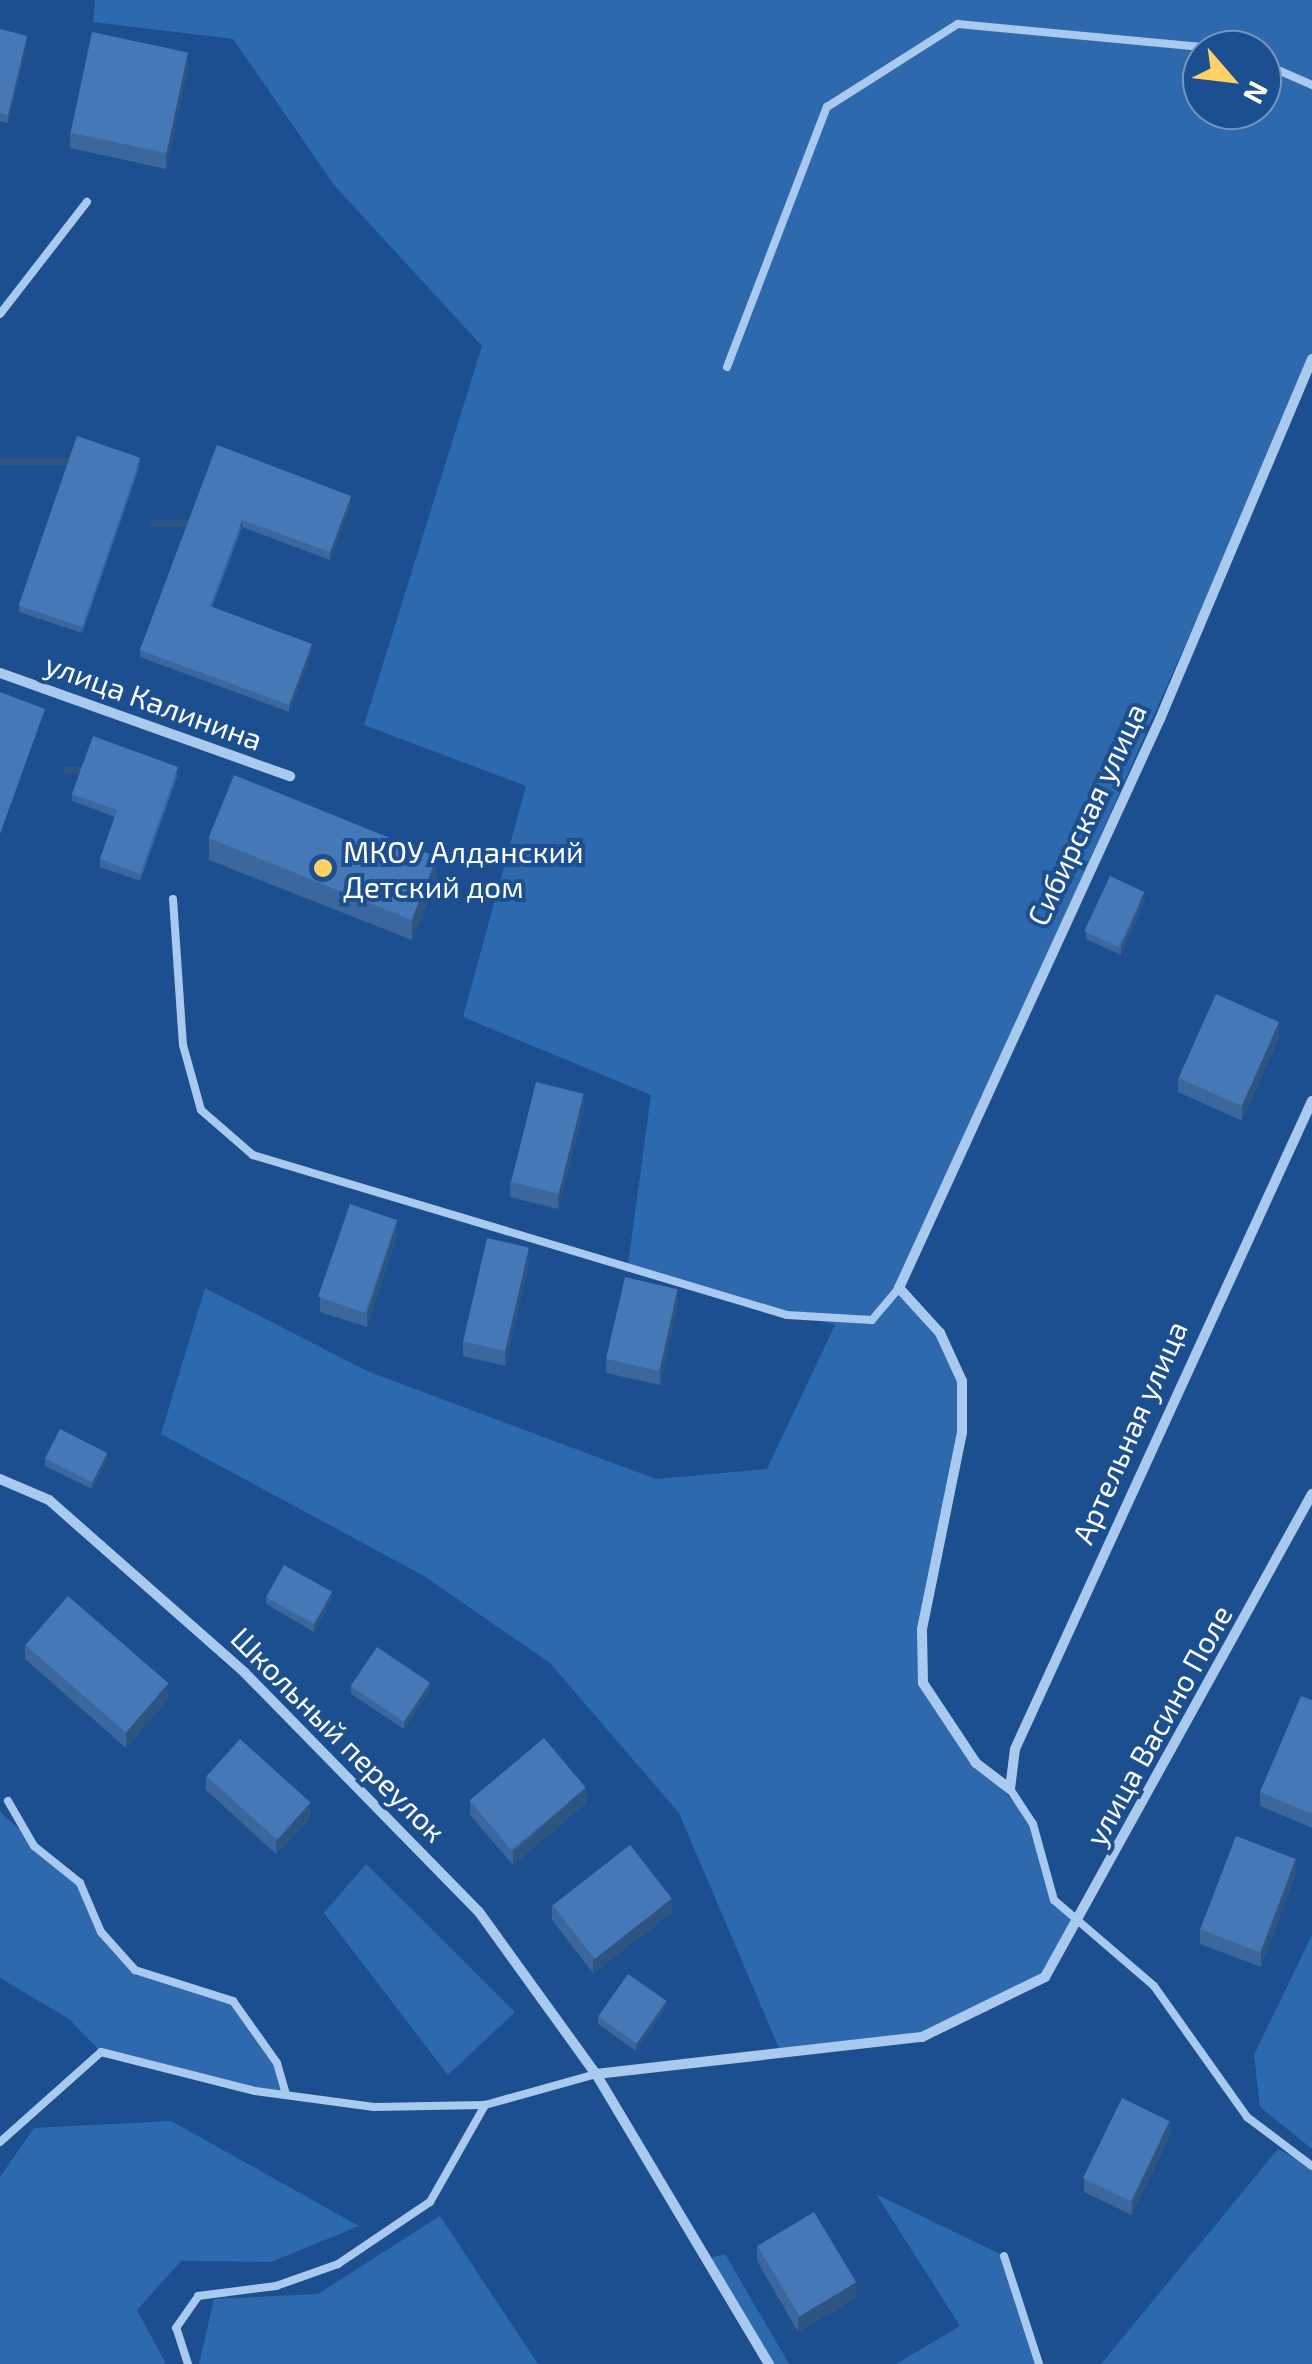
<!DOCTYPE html>
<html>
<head>
<meta charset="utf-8">
<style>
	body { margin:0 }
	#map { position:relative; width:1312px; height:2364px; overflow:hidden; background:#1b4f8f; font-family:"Exo 2",sans-serif }
	div>[style] { position:absolute }
	.green>* { inset:0; background:#2e69ad }
	.service>* { height:8px; margin:-4px; padding:0 4px; transform-origin:4px; border-radius:4px; background:#a9c9ee }
	.minor>* { height:10px; margin:-5px; padding:0 5px; transform-origin:5px; border-radius:5px; background:#a9c9ee }
	.wall>* { inset:0; background:#3a679d }
	.shaded-wall>* { inset:0; background:#305480; transform-origin:0 0 }
	.building>* { inset:0; background:#4478b7; transform-origin:0 0 }
	.dots>* { width:28px; height:28px; translate:-50% -50%; box-sizing:border-box; border:5px solid #1b4f8f; border-radius:50% }
	span { translate:-50% -50%; white-space:nowrap; text-align:center; line-height:1.15; -webkit-text-stroke:8px #1b4f8f; paint-order:stroke }
	.street-label { font-size:30px; color:#fff }
	.poi-label { font-size:30px; color:#fff }
	.left { translate:0 -50%; text-align:left }
	.north { position:absolute; left:1182px; top:30px; width:100px; height:100px; box-sizing:border-box; background:#1b4f8f; border:2px solid #7695bc; border-radius:50%; rotate:118deg; font-size:28px; font-weight:700; line-height:40px; text-align:center; color:#fff }
	.north::after { content:''; display:block; margin:auto; width:35px; height:45px; background:#ffd166; clip-path:polygon(50% 0,100% 100%,50% 72%,0 100%) }
</style>
</head>
<body>
<div id="map">
	<div class="green">
		<i style="clip-path:polygon(evenodd,95px 0,1312px 0,1312px 359px,900px 1287px,940px 1333px,962px 1381px,962px 1433px,922px 1629px,923px 1683px,954px 1735px,1033px 1824px,1054px 1900px,1074px 1924px,1045px 1977px,922px 2037px,781px 2053px,679px 1813px,550px 1663px,424px 1576px,161px 1434px,205px 1288px,367px 1371px,656px 1479px,767px 1469px,835px 1325px,628px 1264px,651px 1095px,463px 1017px,526px 786px,364px 725px,482px 346px,334px 185px,233px 39px,93px 22px,95px 0,1202px 50px,1262px 50px,1262px 110px,1202px 110px,1202px 50px)"></i>
		<i style="clip-path:polygon(0 1812px,80px 1883px,101px 1932px,135px 1970px,233px 2001px,277px 2063px,286px 2095px,101px 2052px,69px 2019px,0 1978px)"></i>
		<i style="clip-path:polygon(366px 1864px,515px 2012px,448px 2075px,324px 1913px)"></i>
		<i style="clip-path:polygon(1312px 1935px,1312px 2149px,1260px 2107px,1254px 2055px)"></i>
		<i style="clip-path:polygon(171px 2121px,359px 2226px,271px 2262px,181px 2261px,137px 2310px,166px 2364px,0 2364px,0 2177px,34px 2128px)"></i>
		<i style="clip-path:polygon(1278px 2149px,1312px 2167px,1312px 2364px,1101px 2364px)"></i>
		<i style="clip-path:polygon(876px 2194px,1004px 2256px,1039px 2364px,896px 2364px,960px 2326px)"></i>
		<i style="clip-path:polygon(440px 2216px,538px 2364px,199px 2364px,214px 2299px,318px 2294px)"></i>
		<i style="clip-path:polygon(725px 2254px,789px 2364px,769px 2364px,703px 2260px)"></i>
	</div>
	<div class="service">
		<i style="left:1262px;top:63px;width:55px;rotate:23.7deg"></i>
		<i style="left:0;top:314px;width:142px;rotate:-52.2deg"></i>
		<i style="left:727px;top:367px;width:279px;rotate:-69deg"></i>
		<i style="left:827px;top:107px;width:155px;rotate:-32.4deg"></i>
		<i style="left:958px;top:24px;width:277px;rotate:5.4deg"></i>
		<i style="left:173px;top:899px;width:146px;rotate:86.1deg"></i>
		<i style="left:183px;top:1045px;width:67px;rotate:74.5deg"></i>
		<i style="left:201px;top:1110px;width:69px;rotate:40.9deg"></i>
		<i style="left:253px;top:1155px;width:557px;rotate:16.68deg"></i>
		<i style="left:787px;top:1315px;width:85px;rotate:3.4deg"></i>
		<i style="left:872px;top:1320px;width:42px;rotate:-49.8deg"></i>
		<i style="left:1010px;top:1789px;width:42px;rotate:56.7deg"></i>
		<i style="left:1033px;top:1824px;width:79px;rotate:74.6deg"></i>
		<i style="left:1054px;top:1900px;width:132px;rotate:40.7deg"></i>
		<i style="left:1154px;top:1986px;width:161px;rotate:54.6deg"></i>
		<i style="left:1247px;top:2117px;width:81px;rotate:37deg"></i>
		<i style="left:8px;top:1801px;width:52px;rotate:60deg"></i>
		<i style="left:34px;top:1846px;width:59px;rotate:38.8deg"></i>
		<i style="left:80px;top:1883px;width:53px;rotate:66.8deg"></i>
		<i style="left:101px;top:1932px;width:51px;rotate:48.2deg"></i>
		<i style="left:135px;top:1970px;width:103px;rotate:17.6deg"></i>
		<i style="left:233px;top:2001px;width:76px;rotate:54.6deg"></i>
		<i style="left:277px;top:2063px;width:33px;rotate:74deg"></i>
		<i style="left:0;top:2142px;width:135px;rotate:-41.7deg"></i>
		<i style="left:101px;top:2052px;width:159px;rotate:14.2deg"></i>
		<i style="left:255px;top:2091px;width:120px;rotate:7.7deg"></i>
		<i style="left:374px;top:2107px;width:111px;rotate:-1deg"></i>
		<i style="left:485px;top:2105px;width:115px;rotate:-15.6deg"></i>
		<i style="left:1004px;top:2256px;width:114px;rotate:72deg"></i>
		<i style="left:188px;top:2364px;width:38px;rotate:-108deg"></i>
		<i style="left:176px;top:2328px;width:39px;rotate:-55deg"></i>
		<i style="left:198px;top:2296px;width:79px;rotate:-7.3deg"></i>
		<i style="left:276px;top:2286px;width:66px;rotate:-19.5deg"></i>
		<i style="left:338px;top:2264px;width:111px;rotate:-34deg"></i>
		<i style="left:430px;top:2202px;width:112px;rotate:-60.4deg"></i>
	</div>
	<div class="minor">
		<i style="left:0;top:673px;width:308px;rotate:19.6deg"></i>
		<i style="left:0;top:1479px;width:53px;rotate:23.2deg"></i>
		<i style="left:49px;top:1500px;width:261px;rotate:41.4deg"></i>
		<i style="left:245px;top:1673px;width:334px;rotate:45.6deg"></i>
		<i style="left:479px;top:1912px;width:200px;rotate:54.2deg"></i>
		<i style="left:596px;top:2074px;width:338px;rotate:59.2deg"></i>
		<i style="left:1010px;top:1789px;width:43px;rotate:-142.6deg"></i>
		<i style="left:976px;top:1763px;width:96px;rotate:-123.5deg"></i>
		<i style="left:923px;top:1683px;width:54px;rotate:-91.1deg"></i>
		<i style="left:922px;top:1629px;width:200px;rotate:-78.5deg"></i>
		<i style="left:962px;top:1433px;width:52px;rotate:-90deg"></i>
		<i style="left:962px;top:1381px;width:53px;rotate:-114.6deg"></i>
		<i style="left:940px;top:1333px;width:61px;rotate:-132.3deg"></i>
		<i style="left:899px;top:1288px;width:626px;rotate:-65.36deg"></i>
		<i style="left:1160px;top:719px;width:391px;rotate:-67.1deg"></i>
		<i style="left:1010px;top:1789px;width:40px;rotate:-82.9deg"></i>
		<i style="left:1015px;top:1749px;width:713px;rotate:-65.38deg"></i>
		<i style="left:596px;top:2074px;width:328px;rotate:-6.5deg"></i>
		<i style="left:922px;top:2037px;width:137px;rotate:-26deg"></i>
		<i style="left:1045px;top:1977px;width:552px;rotate:-61.07deg"></i>
	</div>
	<div class="wall">
		<i style="clip-path:polygon(0 29px,27px 43px,8px 123px,0 121px)"></i>
		<i style="clip-path:polygon(188px 67px,166px 169px,70px 148px,70px 133px)"></i>
		<i style="clip-path:polygon(217px 445px,351px 503px,330px 560px,242px 527px,212px 607px,312px 651px,289px 712px,140px 657px,140px 650px)"></i>
		<i style="clip-path:polygon(140px 465px,82px 633px,19px 612px,19px 605px)"></i>
		<i style="clip-path:polygon(178px 774px,140px 881px,100px 867px,100px 859px,115px 817px,72px 801px,72px 794px)"></i>
		<i style="clip-path:polygon(209px 838px,437px 877px,412px 940px,209px 860px)"></i>
		<i style="clip-path:polygon(1145px 899px,1121px 955px,1086px 939px,1086px 932px)"></i>
		<i style="clip-path:polygon(1279px 1037px,1242px 1121px,1178px 1092px,1178px 1078px)"></i>
		<i style="clip-path:polygon(584px 1108px,558px 1209px,510px 1197px,510px 1182px)"></i>
		<i style="clip-path:polygon(397px 1234px,367px 1327px,320px 1312px,320px 1297px)"></i>
		<i style="clip-path:polygon(529px 1262px,505px 1366px,463px 1356px,463px 1341px)"></i>
		<i style="clip-path:polygon(678px 1303px,660px 1385px,606px 1373px,606px 1359px)"></i>
		<i style="clip-path:polygon(45px 1458px,107px 1460px,92px 1489px,45px 1466px)"></i>
		<i style="clip-path:polygon(266px 1597px,332px 1600px,314px 1632px,266px 1604px)"></i>
		<i style="clip-path:polygon(25px 1645px,168px 1699px,126px 1748px,25px 1659px)"></i>
		<i style="clip-path:polygon(351px 1686px,430px 1690px,404px 1729px,351px 1694px)"></i>
		<i style="clip-path:polygon(1312px 1700px,1312px 1828px,1260px 1806px,1260px 1792px)"></i>
		<i style="clip-path:polygon(206px 1776px,310px 1818px,276px 1854px,206px 1790px)"></i>
		<i style="clip-path:polygon(470px 1801px,586px 1803px,513px 1865px,470px 1815px)"></i>
		<i style="clip-path:polygon(1296px 1873px,1261px 1967px,1200px 1944px,1200px 1929px)"></i>
		<i style="clip-path:polygon(552px 1905px,672px 1913px,593px 1973px,552px 1920px)"></i>
		<i style="clip-path:polygon(666px 2008px,636px 2051px,598px 2024px,598px 2017px)"></i>
		<i style="clip-path:polygon(1170px 2135px,1132px 2215px,1084px 2192px,1084px 2178px)"></i>
		<i style="clip-path:polygon(757px 2246px,856px 2298px,798px 2332px,757px 2261px)"></i>
	</div>
	<div class="shaded-wall">
		<i style="clip-path:polygon(27px 36px,27px 43px,8px 123px,8px 115px)"></i>
		<i style="clip-path:polygon(188px 52px,188px 67px,166px 169px,166px 154px)"></i>
		<i style="left:140px;top:458px;width:7px;height:178px;rotate:90deg"></i>
		<i style="clip-path:polygon(351px 496px,351px 503px,330px 560px,330px 552px)"></i>
		<i style="left:242px;top:520px;width:7px;height:92px;rotate:90deg"></i>
		<i style="clip-path:polygon(312px 644px,312px 651px,289px 712px,289px 705px)"></i>
		<i style="left:45px;top:709px;width:7px;height:133px;rotate:90deg"></i>
		<i style="left:178px;top:767px;width:7px;height:114px;rotate:90deg"></i>
		<i style="clip-path:polygon(437px 856px,437px 877px,412px 940px,412px 918px)"></i>
		<i style="clip-path:polygon(1145px 892px,1145px 899px,1121px 955px,1121px 947px)"></i>
		<i style="clip-path:polygon(1279px 1022px,1279px 1037px,1242px 1121px,1242px 1106px)"></i>
		<i style="clip-path:polygon(584px 1094px,584px 1108px,558px 1209px,558px 1194px)"></i>
		<i style="clip-path:polygon(397px 1220px,397px 1234px,367px 1327px,367px 1313px)"></i>
		<i style="clip-path:polygon(529px 1248px,529px 1262px,505px 1366px,505px 1351px)"></i>
		<i style="clip-path:polygon(678px 1289px,678px 1303px,660px 1385px,660px 1370px)"></i>
		<i style="clip-path:polygon(107px 1453px,107px 1460px,92px 1489px,92px 1482px)"></i>
		<i style="clip-path:polygon(332px 1592px,332px 1600px,314px 1632px,314px 1624px)"></i>
		<i style="clip-path:polygon(430px 1683px,430px 1690px,404px 1729px,404px 1722px)"></i>
		<i style="clip-path:polygon(168px 1684px,168px 1699px,126px 1748px,126px 1733px)"></i>
		<i style="clip-path:polygon(586px 1788px,586px 1803px,513px 1865px,513px 1851px)"></i>
		<i style="clip-path:polygon(310px 1803px,310px 1818px,276px 1854px,276px 1840px)"></i>
		<i style="clip-path:polygon(1296px 1859px,1296px 1873px,1261px 1967px,1261px 1952px)"></i>
		<i style="clip-path:polygon(672px 1898px,672px 1913px,593px 1973px,593px 1959px)"></i>
		<i style="clip-path:polygon(666px 2001px,666px 2008px,636px 2051px,636px 2044px)"></i>
		<i style="clip-path:polygon(1170px 2121px,1170px 2135px,1132px 2215px,1132px 2201px)"></i>
		<i style="clip-path:polygon(856px 2283px,856px 2298px,798px 2332px,798px 2317px)"></i>
	</div>
	<div class="building">
		<i style="clip-path:polygon(0 29px,27px 36px,8px 115px,0 113px)"></i>
		<i style="left:92px;top:32px;width:98px;height:103px;rotate:12deg"></i>
		<i style="left:77px;top:436px;width:67px;height:179px;rotate:19deg"></i>
		<i style="clip-path:polygon(217px 445px,351px 496px,330px 552px,242px 520px,210px 606px,312px 644px,289px 705px,140px 650px)"></i>
		<i style="clip-path:polygon(0 692px,45px 709px,0 834px)"></i>
		<i style="clip-path:polygon(93px 736px,178px 767px,140px 874px,100px 859px,117px 810px,72px 794px)"></i>
		<i style="left:234px;top:775px;width:219px;height:68px;rotate:22deg"></i>
		<i style="left:1110px;top:876px;width:38px;height:61px;rotate:25deg"></i>
		<i style="left:1216px;top:994px;width:69px;height:92px;rotate:24deg"></i>
		<i style="left:536px;top:1082px;width:49px;height:103px;rotate:14deg"></i>
		<i style="left:350px;top:1204px;width:50px;height:98px;rotate:19deg"></i>
		<i style="left:487px;top:1238px;width:43px;height:106px;rotate:13deg"></i>
		<i style="left:625px;top:1277px;width:54px;height:84px;rotate:13deg"></i>
		<i style="left:60px;top:1429px;width:53px;height:33px;rotate:27deg"></i>
		<i style="left:284px;top:1565px;width:55px;height:37px;rotate:29deg"></i>
		<i style="left:68px;top:1596px;width:133px;height:65px;rotate:41deg"></i>
		<i style="left:377px;top:1647px;width:64px;height:47px;rotate:34deg"></i>
		<i style="clip-path:polygon(1301px 1696px,1312px 1700px,1312px 1814px,1260px 1792px)"></i>
		<i style="left:544px;top:1738px;width:65px;height:97px;rotate:50deg"></i>
		<i style="left:240px;top:1739px;width:95px;height:50px;rotate:42deg"></i>
		<i style="left:1236px;top:1836px;width:64px;height:100px;rotate:21deg"></i>
		<i style="left:630px;top:1845px;width:68px;height:98px;rotate:52deg"></i>
		<i style="left:628px;top:1974px;width:47px;height:52px;rotate:35deg"></i>
		<i style="left:1122px;top:2098px;width:53px;height:89px;rotate:26deg"></i>
		<i style="left:814px;top:2212px;width:82px;height:66px;rotate:59deg"></i>
	</div>
	<div class="dots">
		<i style="left:323px;top:868px;background:#ffd166"></i>
	</div>
	<div class="street-label">
		<span style="left:154px;top:701px;rotate:20deg">улица Калинина</span>
		<span style="left:1086px;top:814px;rotate:-65deg">Сибирская улица</span>
		<span style="left:1129px;top:1432px;rotate:-66deg">Артельная улица</span>
		<span style="left:1158px;top:1725px;rotate:-61deg">улица Васино Поле</span>
		<span style="left:339px;top:1734px;rotate:45deg">Школьный переулок</span>
	</div>
	<div class="poi-label">
		<span class="left" style="left:343px;top:868px">МКОУ Алданский<br>Детский дом</span>
	</div>
	<div class="north">N</div>
</div>
</body>
</html>
